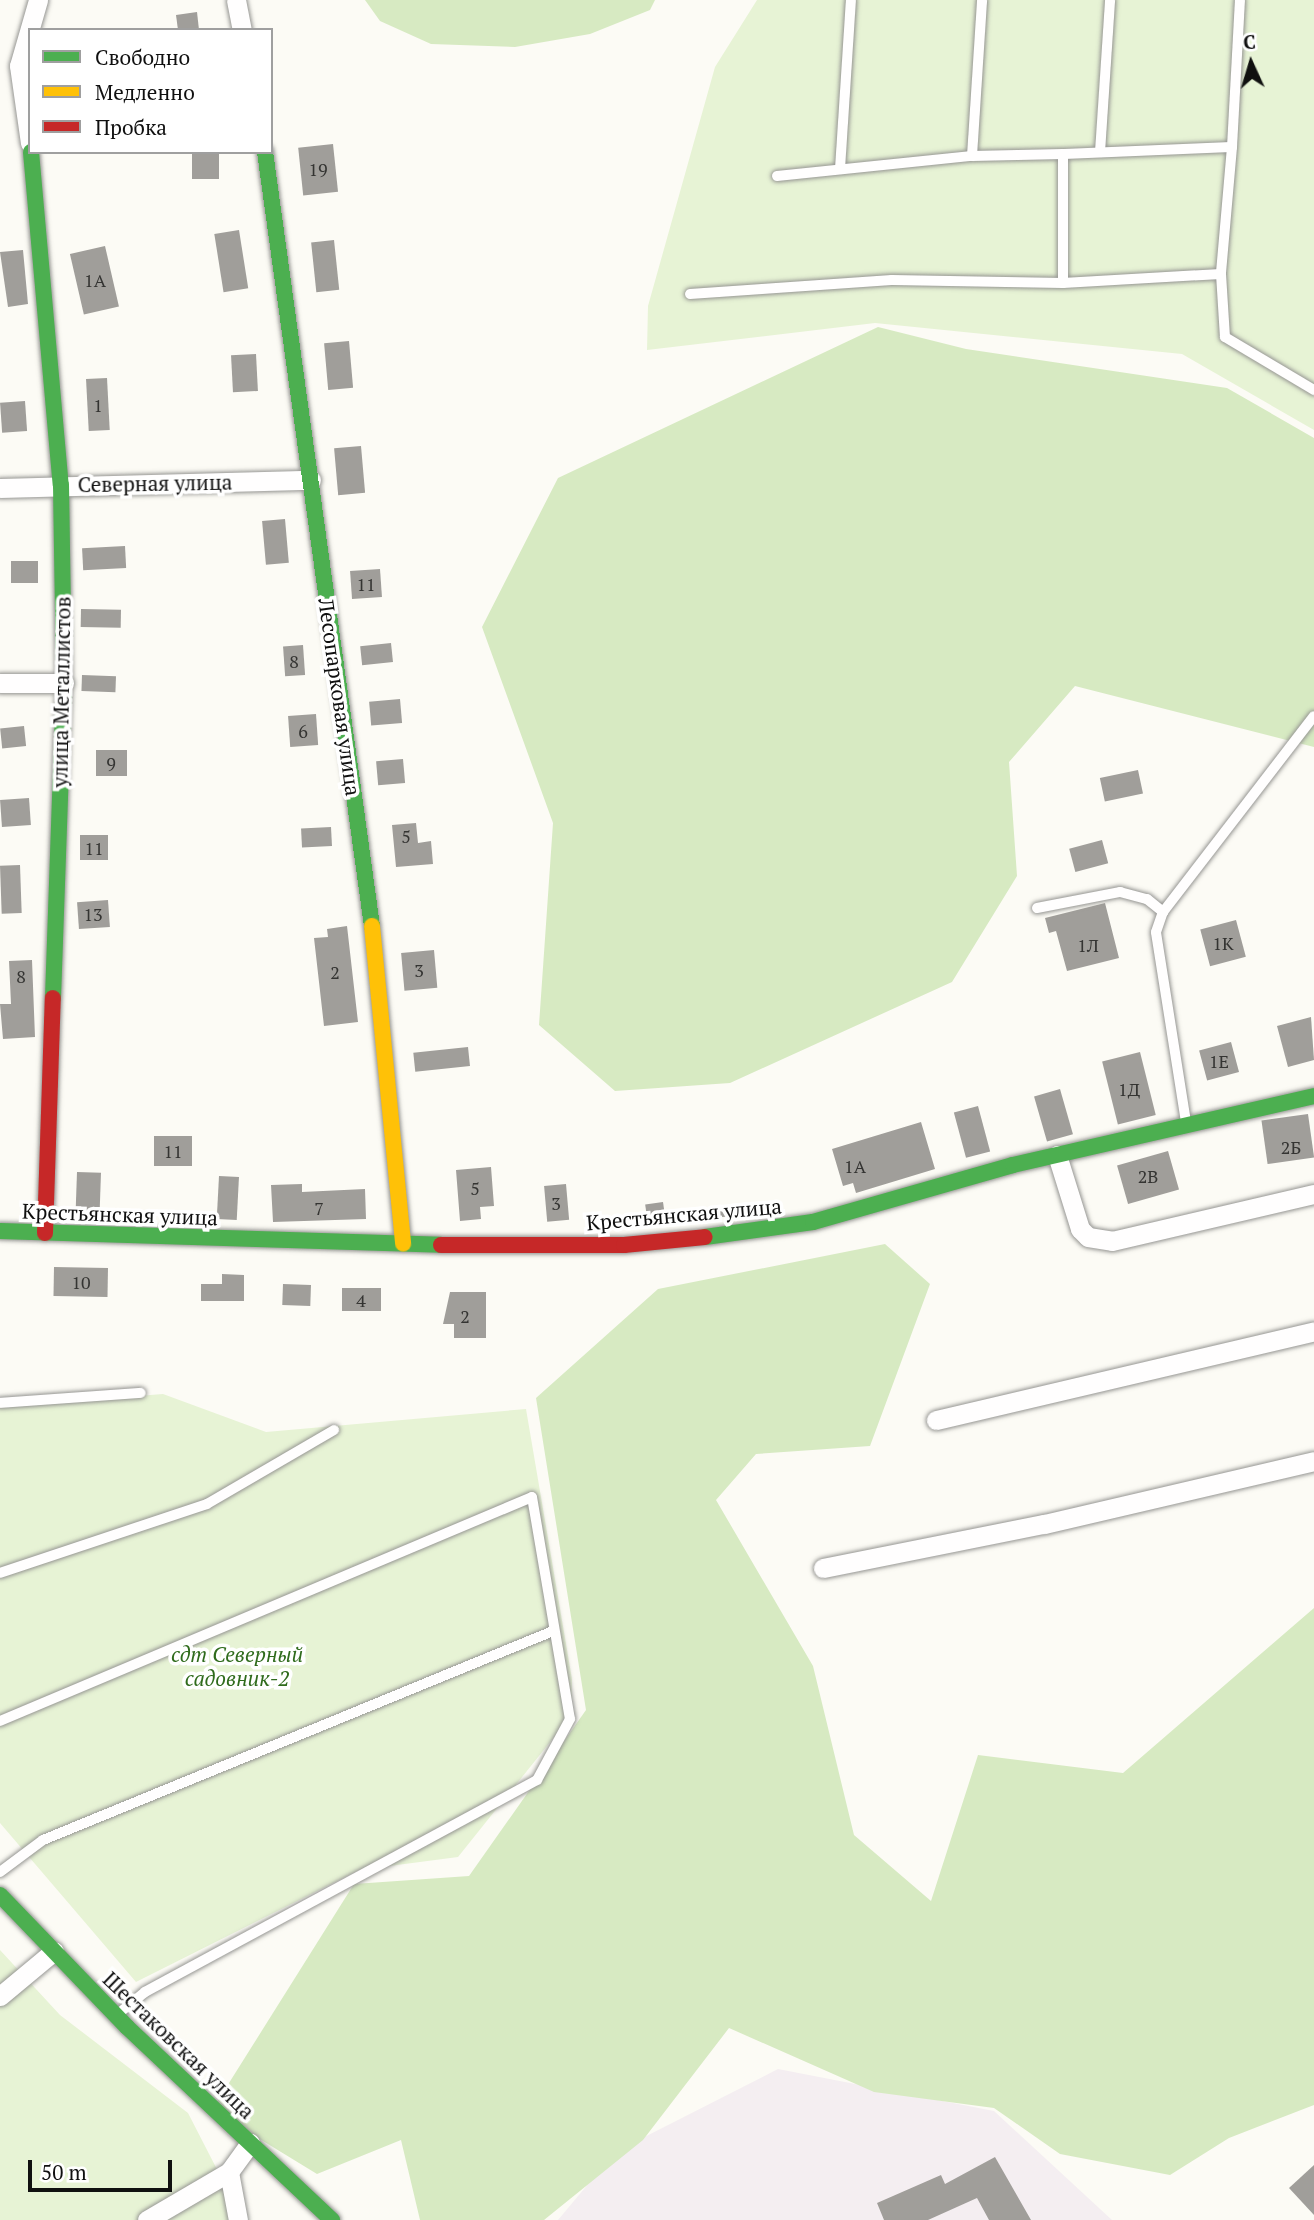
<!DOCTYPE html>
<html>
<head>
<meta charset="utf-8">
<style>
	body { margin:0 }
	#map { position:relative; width:1314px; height:2220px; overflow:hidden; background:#fcfbf5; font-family:"PT Serif",serif }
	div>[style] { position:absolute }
	.industrial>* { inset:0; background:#f4eef1 }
	.green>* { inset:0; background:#e7f3d5 }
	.forest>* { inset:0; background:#d7eac2 }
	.building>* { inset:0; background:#a09e9a; transform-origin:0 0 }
	.roads { filter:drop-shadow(0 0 2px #969693) drop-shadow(0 0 2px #969693) }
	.lane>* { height:10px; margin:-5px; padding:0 5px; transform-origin:5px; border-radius:5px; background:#fffefe }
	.street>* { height:19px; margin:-9.5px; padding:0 9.5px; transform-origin:9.5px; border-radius:9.5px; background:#fffefe }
	.fast>* { height:16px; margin:-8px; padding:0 8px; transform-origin:8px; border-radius:8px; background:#4caf50 }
	.slow>* { height:16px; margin:-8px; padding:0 8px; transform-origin:8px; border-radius:8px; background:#ffc107 }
	.jam>* { height:16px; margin:-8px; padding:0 8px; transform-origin:8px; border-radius:8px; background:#c62828 }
	span { translate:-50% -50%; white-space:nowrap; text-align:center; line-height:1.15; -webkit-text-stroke:7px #fff; paint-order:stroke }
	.number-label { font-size:18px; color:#343432 }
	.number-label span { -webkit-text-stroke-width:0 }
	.street-label { font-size:21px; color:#101010 }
	.park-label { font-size:21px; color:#2f6b1c; font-style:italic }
	.legend { position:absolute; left:28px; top:28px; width:245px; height:126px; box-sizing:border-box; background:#fff; border:2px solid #9f9f9f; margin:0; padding:9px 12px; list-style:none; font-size:21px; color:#101010 }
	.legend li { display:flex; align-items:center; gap:14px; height:35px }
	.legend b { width:35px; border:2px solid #9f9f9f }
	.north { position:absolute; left:1216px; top:28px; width:70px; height:70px; -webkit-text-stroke:5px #fff; paint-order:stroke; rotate:356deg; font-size:19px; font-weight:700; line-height:28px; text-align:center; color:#101010 }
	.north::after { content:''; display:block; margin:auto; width:24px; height:32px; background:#101010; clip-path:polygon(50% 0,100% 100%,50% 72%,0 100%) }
	.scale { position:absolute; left:28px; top:2160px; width:144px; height:32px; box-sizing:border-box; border:4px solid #101010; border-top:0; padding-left:9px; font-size:21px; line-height:24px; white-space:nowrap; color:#101010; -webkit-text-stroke:5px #fff; paint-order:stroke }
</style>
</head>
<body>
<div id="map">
	<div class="industrial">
		<i style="clip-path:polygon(778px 2069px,994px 2111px,1112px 2220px,558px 2220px,615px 2152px)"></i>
	</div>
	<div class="green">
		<i style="clip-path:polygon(757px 0,1314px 0,1314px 430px,1182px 354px,875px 323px,647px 350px,648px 306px,715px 67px)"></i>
		<i style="clip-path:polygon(163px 1394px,266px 1432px,526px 1409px,572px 1679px,571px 1716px,458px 1857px,359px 1870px,136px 1982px,0 1823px,0 1407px)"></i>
		<i style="clip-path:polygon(0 1950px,60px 2015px,188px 2113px,243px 2220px,0 2220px)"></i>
	</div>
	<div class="forest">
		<i style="clip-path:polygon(365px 0,655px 0,650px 10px,590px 34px,515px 47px,431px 44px,380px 21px)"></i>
		<i style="clip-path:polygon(878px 327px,966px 349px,1227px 388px,1314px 438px,1314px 747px,1075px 686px,1009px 762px,1017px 876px,952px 982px,730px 1083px,615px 1091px,539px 1025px,553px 823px,482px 627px,558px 478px)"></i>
		<i style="clip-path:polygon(885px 1244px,930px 1284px,870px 1446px,756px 1454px,716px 1500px,813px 1666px,854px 1835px,931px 1901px,978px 1755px,1123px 1773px,1314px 1608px,1314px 2105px,1229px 2138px,1170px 2175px,1060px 2154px,994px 2108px,874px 2092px,729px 2028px,643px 2140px,544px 2220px,420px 2220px,401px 2140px,317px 2174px,212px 2110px,354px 1884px,469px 1876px,586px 1710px,536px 1398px,658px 1289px)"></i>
	</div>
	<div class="building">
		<i style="clip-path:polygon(197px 12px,199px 30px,178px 30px,176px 15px)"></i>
		<i style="left:333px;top:144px;width:48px;height:35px;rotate:84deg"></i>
		<i style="left:192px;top:152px;width:27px;height:27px"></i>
		<i style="left:239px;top:230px;width:59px;height:25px;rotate:81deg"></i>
		<i style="left:334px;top:240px;width:50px;height:23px;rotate:84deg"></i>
		<i style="left:105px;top:246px;width:62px;height:36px;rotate:77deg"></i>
		<i style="clip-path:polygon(23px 250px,28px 304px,8px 307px,0 252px)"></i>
		<i style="left:349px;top:341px;width:47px;height:25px;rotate:85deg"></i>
		<i style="left:256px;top:354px;width:37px;height:25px;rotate:87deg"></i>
		<i style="left:107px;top:378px;width:52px;height:21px;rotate:87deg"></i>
		<i style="left:25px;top:401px;width:30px;height:25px;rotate:86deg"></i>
		<i style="left:361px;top:446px;width:47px;height:27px;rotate:85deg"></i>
		<i style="left:285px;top:519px;width:44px;height:23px;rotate:85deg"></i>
		<i style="left:125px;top:546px;width:22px;height:43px;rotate:87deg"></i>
		<i style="left:11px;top:561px;width:27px;height:22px"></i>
		<i style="left:380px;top:569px;width:28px;height:30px;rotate:86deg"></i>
		<i style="left:81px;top:609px;width:40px;height:18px;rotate:1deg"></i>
		<i style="left:391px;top:643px;width:19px;height:31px;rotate:84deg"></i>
		<i style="left:303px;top:645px;width:30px;height:20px;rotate:86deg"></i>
		<i style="left:82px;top:675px;width:34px;height:16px;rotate:2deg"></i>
		<i style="left:400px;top:699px;width:24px;height:31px;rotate:85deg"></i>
		<i style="left:316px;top:714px;width:31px;height:28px;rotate:86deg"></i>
		<i style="left:24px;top:726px;width:20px;height:24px;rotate:84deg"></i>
		<i style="left:96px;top:750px;width:31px;height:26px"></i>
		<i style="left:403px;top:759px;width:24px;height:27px;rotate:85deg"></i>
		<i style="left:1138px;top:770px;width:24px;height:39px;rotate:78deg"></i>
		<i style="left:29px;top:798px;width:27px;height:29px;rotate:86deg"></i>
		<i style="clip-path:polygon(416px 823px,418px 843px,431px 841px,433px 864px,396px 867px,392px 825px)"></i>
		<i style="left:331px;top:827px;width:19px;height:30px;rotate:87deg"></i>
		<i style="left:80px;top:835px;width:28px;height:25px"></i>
		<i style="left:1102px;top:840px;width:24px;height:34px;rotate:75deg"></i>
		<i style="left:20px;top:865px;width:48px;height:20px;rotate:88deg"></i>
		<i style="left:108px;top:900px;width:27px;height:31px;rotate:86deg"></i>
		<i style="clip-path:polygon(1105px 903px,1119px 958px,1067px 971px,1056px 931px,1049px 933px,1045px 918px)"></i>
		<i style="left:1236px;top:920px;width:38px;height:37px;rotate:75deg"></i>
		<i style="clip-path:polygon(347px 926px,358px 1022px,324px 1026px,314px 938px,328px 937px,327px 929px)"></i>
		<i style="left:434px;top:950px;width:38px;height:33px;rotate:85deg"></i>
		<i style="clip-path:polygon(32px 960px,35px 1037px,3px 1039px,0 1004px,11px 1004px,9px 961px)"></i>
		<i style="clip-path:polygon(1311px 1017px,1314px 1060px,1288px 1067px,1277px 1026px)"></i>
		<i style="left:1231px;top:1042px;width:31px;height:33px;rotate:75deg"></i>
		<i style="left:468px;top:1047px;width:19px;height:55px;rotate:84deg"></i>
		<i style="left:1140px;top:1052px;width:65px;height:39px;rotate:76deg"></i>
		<i style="left:1060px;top:1089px;width:47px;height:27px;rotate:74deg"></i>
		<i style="left:978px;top:1106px;width:47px;height:25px;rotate:75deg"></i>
		<i style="left:1308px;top:1114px;width:44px;height:47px;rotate:82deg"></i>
		<i style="clip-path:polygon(921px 1122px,935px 1169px,856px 1193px,853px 1183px,843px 1186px,832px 1149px)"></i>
		<i style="left:154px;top:1136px;width:38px;height:30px"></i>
		<i style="left:1168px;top:1151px;width:40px;height:53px;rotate:74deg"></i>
		<i style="clip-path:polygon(491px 1167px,494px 1206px,480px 1207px,481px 1219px,460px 1221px,456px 1170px)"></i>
		<i style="left:77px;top:1172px;width:24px;height:38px;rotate:2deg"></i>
		<i style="left:219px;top:1176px;width:20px;height:43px;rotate:3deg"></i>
		<i style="clip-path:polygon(302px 1184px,302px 1192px,365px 1189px,366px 1219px,273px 1222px,271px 1185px)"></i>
		<i style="left:566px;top:1184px;width:36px;height:22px;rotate:85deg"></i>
		<i style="left:663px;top:1202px;width:15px;height:18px;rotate:82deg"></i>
		<i style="left:761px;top:1203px;width:10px;height:47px;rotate:84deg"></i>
		<i style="left:54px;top:1267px;width:54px;height:29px;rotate:1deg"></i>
		<i style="clip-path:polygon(222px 1274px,244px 1275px,244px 1301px,201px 1301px,201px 1284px,222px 1284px)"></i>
		<i style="left:283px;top:1284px;width:28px;height:21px;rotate:2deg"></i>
		<i style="left:342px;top:1288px;width:39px;height:23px"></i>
		<i style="clip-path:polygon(450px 1292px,486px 1292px,486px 1338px,454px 1338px,454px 1324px,443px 1324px)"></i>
		<i style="clip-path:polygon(995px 2157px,1031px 2220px,989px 2220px,977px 2198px,928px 2220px,884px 2220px,877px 2203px,941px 2175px,945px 2184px)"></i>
		<i style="clip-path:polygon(1314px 2165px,1314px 2215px,1289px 2188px)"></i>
	</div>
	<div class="roads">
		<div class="lane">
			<i style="left:1232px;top:147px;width:127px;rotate:95deg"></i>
			<i style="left:1221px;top:274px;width:63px;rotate:86.4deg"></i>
			<i style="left:1225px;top:337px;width:104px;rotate:30.8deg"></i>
			<i style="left:1100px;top:152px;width:152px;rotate:-86.2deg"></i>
			<i style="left:1063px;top:154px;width:169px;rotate:-2.4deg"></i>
			<i style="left:1232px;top:147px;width:147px;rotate:-86.9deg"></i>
			<i style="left:972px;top:156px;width:156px;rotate:-86.3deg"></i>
			<i style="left:840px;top:169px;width:169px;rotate:-86.3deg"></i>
			<i style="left:777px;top:176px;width:196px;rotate:-5.9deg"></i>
			<i style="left:972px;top:156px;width:91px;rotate:-1.3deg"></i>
			<i style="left:1063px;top:154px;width:129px;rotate:90deg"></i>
			<i style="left:1063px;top:283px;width:158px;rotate:-3.3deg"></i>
			<i style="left:690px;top:294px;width:202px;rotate:-4deg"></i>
			<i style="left:892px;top:280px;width:171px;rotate:1deg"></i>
			<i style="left:1037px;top:908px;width:85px;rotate:-10.9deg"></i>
			<i style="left:1120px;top:892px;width:28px;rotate:15deg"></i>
			<i style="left:1147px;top:899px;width:21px;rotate:39deg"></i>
			<i style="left:1186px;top:1122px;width:192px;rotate:-99deg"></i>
			<i style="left:1156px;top:932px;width:21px;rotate:-71deg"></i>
			<i style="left:1163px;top:912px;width:247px;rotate:-52.4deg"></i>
			<i style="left:0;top:1403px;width:141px;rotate:-4.1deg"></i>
			<i style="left:0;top:1573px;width:218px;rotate:-18.4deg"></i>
			<i style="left:207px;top:1504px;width:147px;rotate:-30.2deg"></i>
			<i style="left:0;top:1721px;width:577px;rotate:-22.83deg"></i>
			<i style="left:532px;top:1497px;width:225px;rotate:80.3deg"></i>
			<i style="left:570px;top:1719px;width:69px;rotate:118.4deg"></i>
			<i style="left:537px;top:1780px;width:446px;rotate:151.6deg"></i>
			<i style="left:145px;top:1992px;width:36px;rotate:141deg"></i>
			<i style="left:0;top:1872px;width:54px;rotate:-36.7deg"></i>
			<i style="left:43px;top:1840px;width:551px;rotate:-22.28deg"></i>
		</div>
		<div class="street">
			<i style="left:236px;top:0;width:31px;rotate:79deg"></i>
			<i style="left:30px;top:143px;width:78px;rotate:-98.1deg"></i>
			<i style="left:19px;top:66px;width:69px;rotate:-73.9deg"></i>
			<i style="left:0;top:488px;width:311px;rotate:-1.5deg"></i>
			<i style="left:0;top:683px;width:64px"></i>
			<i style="left:1057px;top:1155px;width:77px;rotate:72.7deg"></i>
			<i style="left:1080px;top:1229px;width:11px;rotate:45deg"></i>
			<i style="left:1088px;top:1237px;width:24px;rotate:9deg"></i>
			<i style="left:1112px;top:1241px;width:207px;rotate:-13.1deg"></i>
			<i style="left:936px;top:1420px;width:388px;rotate:-13.2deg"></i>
			<i style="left:823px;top:1568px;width:225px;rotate:-11.3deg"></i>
			<i style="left:1044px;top:1524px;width:277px;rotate:-13.1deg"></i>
			<i style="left:0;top:1996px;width:70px;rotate:-39.8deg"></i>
			<i style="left:229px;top:2172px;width:49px;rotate:79.4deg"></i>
			<i style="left:147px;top:2220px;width:95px;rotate:-30.3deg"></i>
			<i style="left:229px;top:2172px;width:36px;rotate:-54deg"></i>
		</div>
		<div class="fast">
			<i style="left:31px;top:152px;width:334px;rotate:84.9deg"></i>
			<i style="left:61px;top:485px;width:198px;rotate:89.1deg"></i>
			<i style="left:64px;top:683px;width:315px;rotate:92deg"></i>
			<i style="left:265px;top:152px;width:781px;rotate:82.13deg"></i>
			<i style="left:0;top:1231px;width:441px;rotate:1.8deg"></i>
			<i style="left:705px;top:1237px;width:109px;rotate:-7.9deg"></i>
			<i style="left:813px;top:1222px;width:208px;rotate:-15.9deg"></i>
			<i style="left:1013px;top:1165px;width:309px;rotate:-12.9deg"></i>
			<i style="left:0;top:1895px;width:183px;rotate:46.1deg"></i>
			<i style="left:127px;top:2027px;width:282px;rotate:43.3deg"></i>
		</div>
		<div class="slow">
			<i style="left:372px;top:926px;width:319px;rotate:84.4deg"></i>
		</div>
		<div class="jam">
			<i style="left:45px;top:1233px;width:235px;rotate:-88.1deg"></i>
			<i style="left:441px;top:1245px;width:183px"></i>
			<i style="left:624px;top:1245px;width:81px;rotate:-5.6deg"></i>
		</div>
	</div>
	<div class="number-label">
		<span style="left:318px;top:169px">19</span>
		<span style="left:95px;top:280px">1А</span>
		<span style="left:98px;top:405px">1</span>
		<span style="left:366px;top:584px">11</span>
		<span style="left:294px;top:661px">8</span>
		<span style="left:303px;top:731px">6</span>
		<span style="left:111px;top:763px">9</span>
		<span style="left:406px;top:836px">5</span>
		<span style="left:94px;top:848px">11</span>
		<span style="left:93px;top:914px">13</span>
		<span style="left:1223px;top:943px">1К</span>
		<span style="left:1088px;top:945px">1Л</span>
		<span style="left:419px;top:970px">3</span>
		<span style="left:335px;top:972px">2</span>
		<span style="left:21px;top:976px">8</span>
		<span style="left:1219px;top:1061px">1Е</span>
		<span style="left:1129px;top:1089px">1Д</span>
		<span style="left:1291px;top:1147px">2Б</span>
		<span style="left:173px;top:1151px">11</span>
		<span style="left:855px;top:1166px">1А</span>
		<span style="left:1148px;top:1176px">2В</span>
		<span style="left:475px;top:1188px">5</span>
		<span style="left:556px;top:1203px">3</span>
		<span style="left:319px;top:1208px">7</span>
		<span style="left:81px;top:1282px">10</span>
		<span style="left:361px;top:1300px">4</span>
		<span style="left:465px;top:1316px">2</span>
	</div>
	<div class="street-label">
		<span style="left:155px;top:483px;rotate:-1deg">Северная улица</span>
		<span style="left:61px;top:692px;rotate:-89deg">улица Металлистов</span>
		<span style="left:340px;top:697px;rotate:82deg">Лесопарковая улица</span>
		<span style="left:120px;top:1214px;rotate:2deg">Крестьянская улица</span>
		<span style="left:684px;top:1214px;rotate:-5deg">Крестьянская улица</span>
		<span style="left:179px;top:2045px;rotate:44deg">Шестаковская улица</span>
	</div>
	<div class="park-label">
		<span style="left:237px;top:1666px">сдт Северный<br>садовник-2</span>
	</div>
	<ul class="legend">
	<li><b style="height:9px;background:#4caf50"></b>Свободно</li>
	<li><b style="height:9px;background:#ffc107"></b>Медленно</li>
	<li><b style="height:9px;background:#c62828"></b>Пробка</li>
	</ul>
	<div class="north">С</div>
	<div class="scale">50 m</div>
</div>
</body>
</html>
